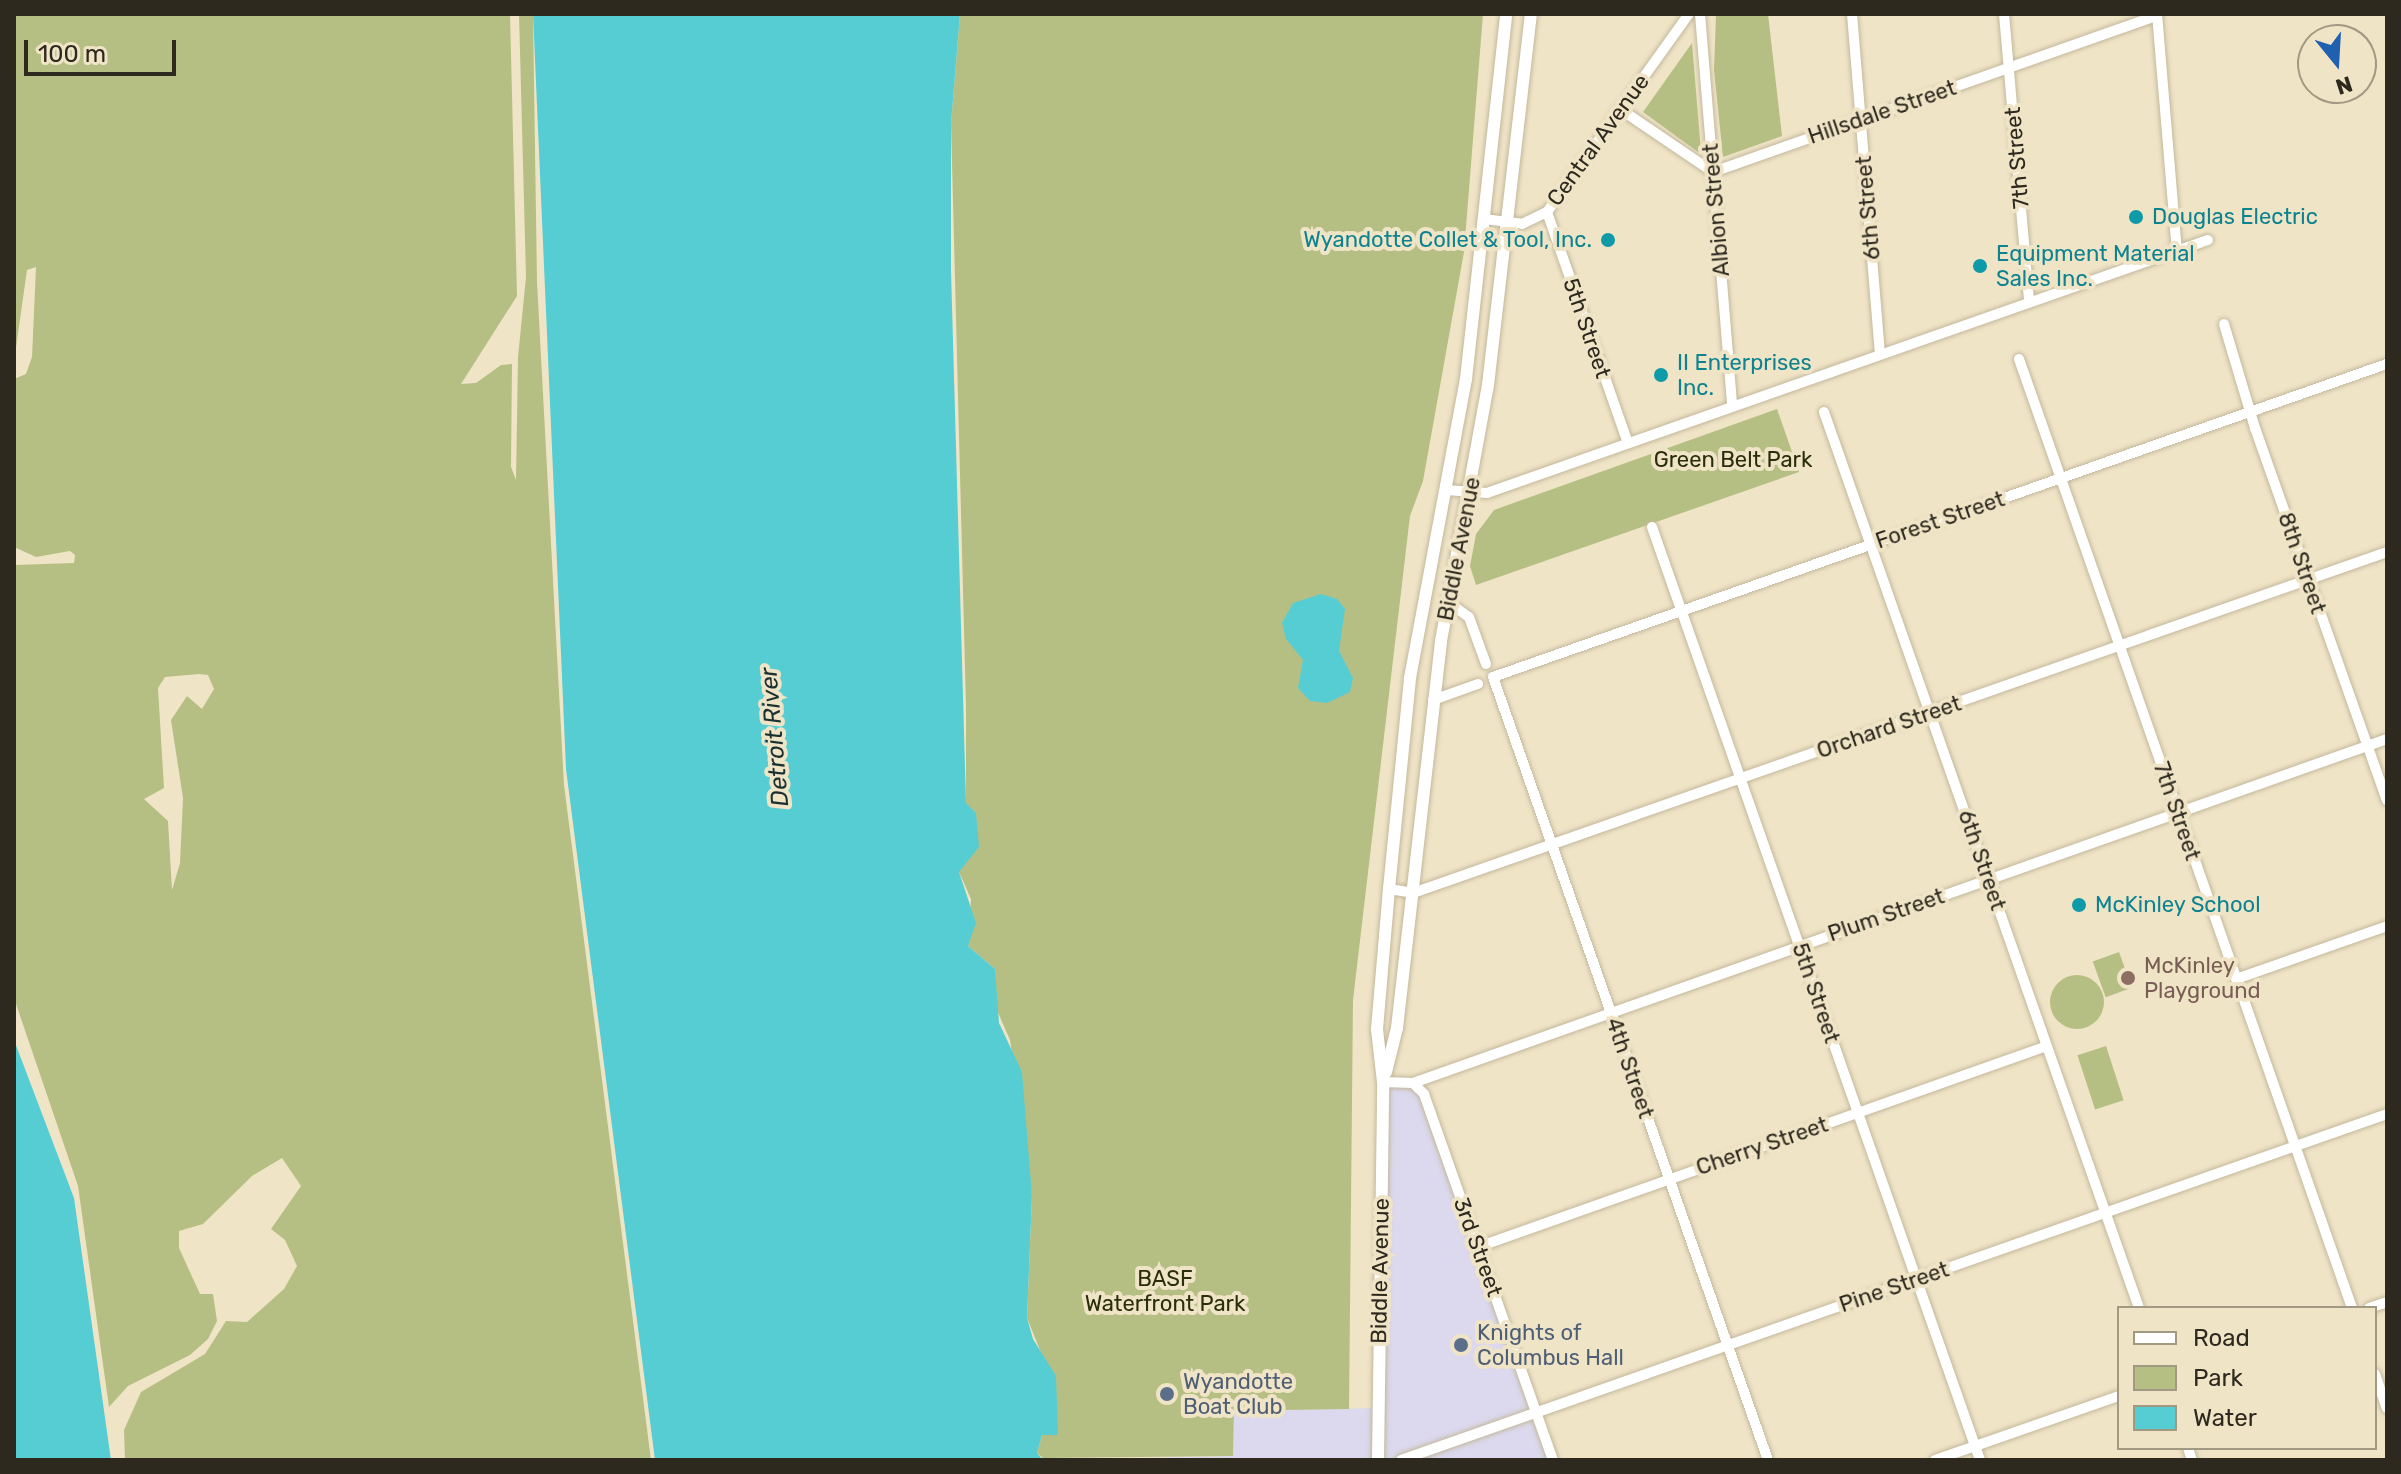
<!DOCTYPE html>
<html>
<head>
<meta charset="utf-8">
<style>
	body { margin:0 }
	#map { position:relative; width:2401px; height:1474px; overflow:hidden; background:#f0e4c7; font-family:Rubik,sans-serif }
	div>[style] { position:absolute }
	.commercial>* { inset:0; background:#dcd8ed }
	.green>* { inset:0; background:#b6bf83; transform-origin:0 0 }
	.round { border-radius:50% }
	.water>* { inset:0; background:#56cdd3 }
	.roads { filter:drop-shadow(0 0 2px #c3b89c) drop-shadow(0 0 2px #c3b89c) }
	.minor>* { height:10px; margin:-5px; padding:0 5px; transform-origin:5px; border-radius:5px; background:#fff }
	.major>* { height:12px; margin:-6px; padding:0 6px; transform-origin:6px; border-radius:6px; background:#fff }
	.dots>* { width:22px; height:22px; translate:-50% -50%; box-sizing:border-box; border:4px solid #f0e4c7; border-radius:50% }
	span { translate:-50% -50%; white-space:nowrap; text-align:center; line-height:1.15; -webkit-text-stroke:8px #f0e4c7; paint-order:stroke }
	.street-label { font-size:22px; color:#2e291e }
	.culture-label { font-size:22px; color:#0d838f }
	.left { translate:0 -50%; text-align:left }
	.right { translate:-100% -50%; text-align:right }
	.park-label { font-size:22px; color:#292d09 }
	.education-label { font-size:22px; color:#785e54 }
	.service-label { font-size:22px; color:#4e5e75 }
	.water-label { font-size:24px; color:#1b3031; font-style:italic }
	.frame { position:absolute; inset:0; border:16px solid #2e291e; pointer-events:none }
	.legend { position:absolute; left:2117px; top:1306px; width:260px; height:144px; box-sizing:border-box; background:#f0e4c7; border:2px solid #a29983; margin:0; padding:10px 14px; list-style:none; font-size:24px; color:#2e291e }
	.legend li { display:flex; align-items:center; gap:16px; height:40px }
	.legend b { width:40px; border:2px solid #a29983 }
	.north { position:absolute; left:2297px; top:24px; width:80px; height:80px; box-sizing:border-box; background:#f0e4c7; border:2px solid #a29983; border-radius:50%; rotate:162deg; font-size:22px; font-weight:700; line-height:32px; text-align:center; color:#2e291e }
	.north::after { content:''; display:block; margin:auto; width:28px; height:36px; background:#1f60b0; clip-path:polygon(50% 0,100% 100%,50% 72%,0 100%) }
	.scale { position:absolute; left:24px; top:40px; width:152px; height:36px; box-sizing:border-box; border:4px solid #2e291e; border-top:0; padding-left:10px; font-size:24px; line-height:28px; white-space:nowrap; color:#2e291e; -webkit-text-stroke:6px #f0e4c7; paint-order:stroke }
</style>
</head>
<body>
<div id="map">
	<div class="commercial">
		<i style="clip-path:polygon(1383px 1082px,1421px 1089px,1553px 1460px,1055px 1460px,1233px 1456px,1234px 1411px,1377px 1408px)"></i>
	</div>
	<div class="green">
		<i style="clip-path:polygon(evenodd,14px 14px,510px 14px,517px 296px,461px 384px,476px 383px,501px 365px,512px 364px,511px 467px,516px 480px,518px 357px,526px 277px,519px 14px,533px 14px,537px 282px,564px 785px,651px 1460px,125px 1460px,124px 1430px,141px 1392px,205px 1354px,226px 1321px,247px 1322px,284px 1289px,297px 1266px,285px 1240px,271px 1229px,301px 1186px,282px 1158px,252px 1176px,203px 1224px,179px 1231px,179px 1248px,200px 1294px,213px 1294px,217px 1321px,208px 1339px,190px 1355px,128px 1386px,109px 1407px,78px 1186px,14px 998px,14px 565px,74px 563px,75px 555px,70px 551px,36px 557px,14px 547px,14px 379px,26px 374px,32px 357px,36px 267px,27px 270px,14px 362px,14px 14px,199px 674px,208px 675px,214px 689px,202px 709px,187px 696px,171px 720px,183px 798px,180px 863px,172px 890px,168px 821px,144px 799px,164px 788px,158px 688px,165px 677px,199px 674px)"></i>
		<i style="clip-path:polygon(960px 14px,1483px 14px,1464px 252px,1423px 481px,1410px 516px,1353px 1000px,1349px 1409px,1234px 1411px,1233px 1456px,1043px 1458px,1037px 1453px,1042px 1435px,1058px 1435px,1046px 1365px,1027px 1318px,1032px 1196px,1010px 1040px,996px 1008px,995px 969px,968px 946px,971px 899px,959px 872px,966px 804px,966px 707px,951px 124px)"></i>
		<i style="clip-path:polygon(1716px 14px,1768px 14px,1782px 136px,1723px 157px,1714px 70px)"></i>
		<i style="clip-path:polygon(1692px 43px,1701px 152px,1698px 152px,1643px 112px)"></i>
		<i style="clip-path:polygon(1777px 409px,1799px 472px,1476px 585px,1470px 566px,1476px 534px,1494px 510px)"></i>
		<i style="left:2119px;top:952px;width:38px;height:28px;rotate:70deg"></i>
		<i class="round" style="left:2050px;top:975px;width:54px;height:54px"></i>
		<i style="left:2106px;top:1046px;width:57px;height:30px;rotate:72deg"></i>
	</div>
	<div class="water">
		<i style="clip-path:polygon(533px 14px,960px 14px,951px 124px,951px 270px,966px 803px,976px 813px,979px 847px,959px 872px,976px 923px,968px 946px,995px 969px,999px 1023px,1022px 1072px,1032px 1196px,1027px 1318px,1033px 1339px,1056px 1376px,1058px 1435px,1042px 1435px,1037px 1453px,1043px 1460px,655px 1460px,566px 769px)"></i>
		<i style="clip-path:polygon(1321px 594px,1337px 599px,1345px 609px,1339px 651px,1353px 678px,1350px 692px,1327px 703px,1310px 701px,1298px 688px,1303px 660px,1286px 639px,1282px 623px,1293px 603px)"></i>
		<i style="clip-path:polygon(14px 1040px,74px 1198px,111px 1460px,14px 1460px)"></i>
	</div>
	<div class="roads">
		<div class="minor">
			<i style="left:1700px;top:14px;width:393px;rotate:85.3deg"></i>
			<i style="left:1852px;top:14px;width:341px;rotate:85.3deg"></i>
			<i style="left:2004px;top:14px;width:289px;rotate:85deg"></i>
			<i style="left:2157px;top:14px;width:237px;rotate:85.2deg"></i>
			<i style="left:1620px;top:109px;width:112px;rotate:34.1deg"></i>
			<i style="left:1713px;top:172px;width:471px;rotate:-19.4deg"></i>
			<i style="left:1547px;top:212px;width:245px;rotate:70.7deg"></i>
			<i style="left:1484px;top:219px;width:38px;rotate:7deg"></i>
			<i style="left:1522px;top:224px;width:28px;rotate:-26deg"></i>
			<i style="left:1547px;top:212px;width:244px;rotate:-54.4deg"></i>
			<i style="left:2224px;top:324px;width:109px;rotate:73.4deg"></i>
			<i style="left:2255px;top:428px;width:395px;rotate:70.5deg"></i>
			<i style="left:2019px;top:359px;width:1006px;rotate:70.66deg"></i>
			<i style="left:1824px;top:412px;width:950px;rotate:70.63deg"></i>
			<i style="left:1446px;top:490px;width:41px;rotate:4.2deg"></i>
			<i style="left:1487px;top:493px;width:764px;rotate:-19.34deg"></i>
			<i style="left:1652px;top:527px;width:989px;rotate:70.63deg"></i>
			<i style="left:1448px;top:602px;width:26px;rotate:36deg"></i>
			<i style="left:1469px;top:617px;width:50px;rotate:70.1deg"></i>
			<i style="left:1433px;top:700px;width:48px;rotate:-19.6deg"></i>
			<i style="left:1389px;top:889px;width:24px;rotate:9deg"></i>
			<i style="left:1413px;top:893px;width:1032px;rotate:-19.3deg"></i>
			<i style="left:2236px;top:979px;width:160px;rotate:-19.3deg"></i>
			<i style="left:1383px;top:1082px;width:30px;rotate:2deg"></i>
			<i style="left:1413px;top:1083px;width:1033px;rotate:-19.45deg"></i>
			<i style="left:1413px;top:1083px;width:16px;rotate:45deg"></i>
			<i style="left:1424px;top:1094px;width:388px;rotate:70.6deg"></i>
			<i style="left:1478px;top:1247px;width:603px;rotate:-19.46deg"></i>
			<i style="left:2369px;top:1308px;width:19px;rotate:-18deg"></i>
			<i style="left:2375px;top:1374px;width:36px;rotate:71deg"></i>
			<i style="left:2188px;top:1448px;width:13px;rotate:72deg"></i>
			<i style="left:1401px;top:1460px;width:1045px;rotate:-19.34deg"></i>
			<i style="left:1768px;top:1460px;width:830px;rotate:-109.35deg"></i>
			<i style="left:1493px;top:677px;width:947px;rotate:-19.3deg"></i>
			<i style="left:1935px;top:1460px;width:195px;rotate:-19.2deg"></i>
		</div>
		<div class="major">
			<i style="left:1386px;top:1072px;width:45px;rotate:-76deg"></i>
			<i style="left:1397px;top:1028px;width:389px;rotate:-83.5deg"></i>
			<i style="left:1441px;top:641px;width:260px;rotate:-79.6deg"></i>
			<i style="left:1488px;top:385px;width:373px;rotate:-83.4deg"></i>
			<i style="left:1378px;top:1460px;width:378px;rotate:-89.2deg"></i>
			<i style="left:1383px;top:1082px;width:53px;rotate:-96.5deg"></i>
			<i style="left:1377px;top:1029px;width:141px;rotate:-85.1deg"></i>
			<i style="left:1389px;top:889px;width:212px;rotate:-84.3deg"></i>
			<i style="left:1410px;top:678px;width:304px;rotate:-79.4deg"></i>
			<i style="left:1466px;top:379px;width:367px;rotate:-83.7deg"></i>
		</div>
	</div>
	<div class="dots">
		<i style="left:2136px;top:217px;background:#0f9aa8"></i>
		<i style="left:1608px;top:240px;background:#0f9aa8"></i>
		<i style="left:1980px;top:266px;background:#0f9aa8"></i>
		<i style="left:1661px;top:375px;background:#0f9aa8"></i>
		<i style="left:2079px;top:905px;background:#0f9aa8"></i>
		<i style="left:2128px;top:978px;background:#8d6e63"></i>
		<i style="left:1461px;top:1345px;background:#5c6f8a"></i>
		<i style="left:1167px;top:1394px;background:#5c6f8a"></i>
	</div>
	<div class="street-label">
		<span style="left:1882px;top:112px;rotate:-19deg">Hillsdale Street</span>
		<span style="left:1598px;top:140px;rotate:-54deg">Central Avenue</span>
		<span style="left:2017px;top:158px;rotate:-95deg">7th Street</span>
		<span style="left:1868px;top:208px;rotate:-95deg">6th Street</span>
		<span style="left:1716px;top:210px;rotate:-95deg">Albion Street</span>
		<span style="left:1587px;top:328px;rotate:71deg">5th Street</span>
		<span style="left:1940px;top:520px;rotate:-19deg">Forest Street</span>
		<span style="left:1459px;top:549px;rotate:-79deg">Biddle Avenue</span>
		<span style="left:2302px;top:563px;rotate:71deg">8th Street</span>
		<span style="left:1889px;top:727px;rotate:-19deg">Orchard Street</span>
		<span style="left:2177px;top:811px;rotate:71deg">7th Street</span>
		<span style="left:1982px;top:860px;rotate:71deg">6th Street</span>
		<span style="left:1886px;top:915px;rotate:-19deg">Plum Street</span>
		<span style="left:1816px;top:993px;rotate:71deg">5th Street</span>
		<span style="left:1630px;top:1068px;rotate:71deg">4th Street</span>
		<span style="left:1762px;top:1146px;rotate:-19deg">Cherry Street</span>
		<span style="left:1478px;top:1247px;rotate:70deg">3rd Street</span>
		<span style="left:1380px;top:1271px;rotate:-89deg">Biddle Avenue</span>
		<span style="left:1894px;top:1287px;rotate:-19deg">Pine Street</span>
	</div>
	<div class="culture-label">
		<span class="left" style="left:2152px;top:217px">Douglas Electric</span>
		<span class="right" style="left:1592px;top:240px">Wyandotte Collet &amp; Tool, Inc.</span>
		<span class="left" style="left:1996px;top:266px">Equipment Material<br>Sales Inc.</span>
		<span class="left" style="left:1677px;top:375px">II Enterprises<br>Inc.</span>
		<span class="left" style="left:2095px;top:905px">McKinley School</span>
	</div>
	<div class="park-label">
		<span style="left:1733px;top:460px">Green Belt Park</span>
		<span style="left:1165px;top:1291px">BASF<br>Waterfront Park</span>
	</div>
	<div class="education-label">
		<span class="left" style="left:2144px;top:978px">McKinley<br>Playground</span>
	</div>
	<div class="service-label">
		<span class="left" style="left:1477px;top:1345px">Knights of<br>Columbus Hall</span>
		<span class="left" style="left:1183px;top:1394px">Wyandotte<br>Boat Club</span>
	</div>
	<div class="water-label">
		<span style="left:775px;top:737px;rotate:-95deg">Detroit River</span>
	</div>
	<div class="frame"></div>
	<ul class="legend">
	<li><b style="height:10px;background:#fff"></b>Road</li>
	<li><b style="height:22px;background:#b6bf83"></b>Park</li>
	<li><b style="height:22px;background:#56cdd3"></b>Water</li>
	</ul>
	<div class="north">N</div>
	<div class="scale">100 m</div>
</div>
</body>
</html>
